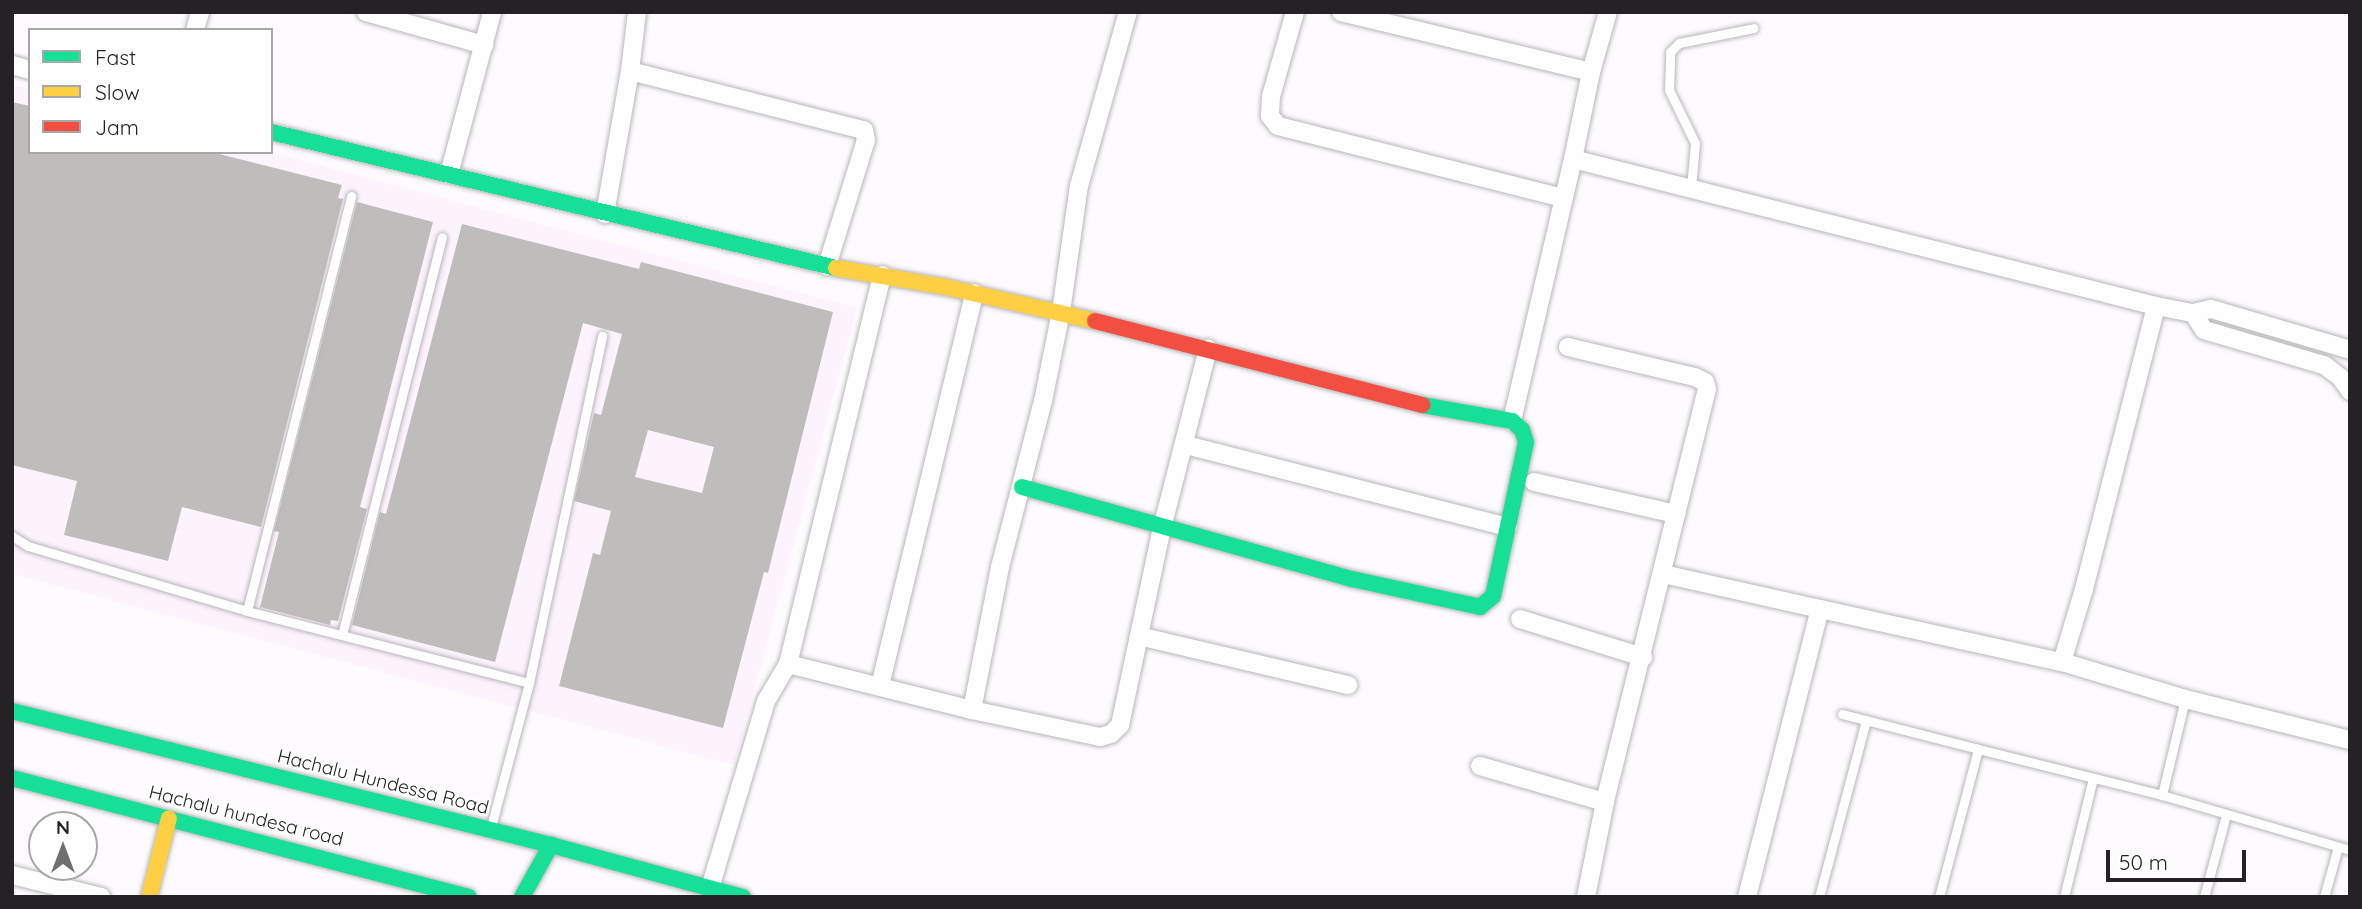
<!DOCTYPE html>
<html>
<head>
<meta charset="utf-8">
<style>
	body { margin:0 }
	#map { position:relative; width:2362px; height:909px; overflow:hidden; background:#fdfbfd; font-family:Quicksand,sans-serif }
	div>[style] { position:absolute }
	.built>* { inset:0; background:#fcf3fd }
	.building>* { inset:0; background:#bfbcbc }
	.roads { filter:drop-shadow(0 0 2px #b8b6b9) drop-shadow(0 0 2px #b8b6b9) }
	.lane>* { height:9px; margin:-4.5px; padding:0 4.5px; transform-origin:4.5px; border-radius:4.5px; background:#fffeff }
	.street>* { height:18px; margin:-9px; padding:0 9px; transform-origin:9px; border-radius:9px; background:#fffeff }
	.fast>* { height:16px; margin:-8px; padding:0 8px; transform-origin:8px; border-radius:8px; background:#16e098 }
	.slow>* { height:16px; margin:-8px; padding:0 8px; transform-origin:8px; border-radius:8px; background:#ffcf43 }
	.jam>* { height:16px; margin:-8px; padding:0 8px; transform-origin:8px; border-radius:8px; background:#f24e42 }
	span { translate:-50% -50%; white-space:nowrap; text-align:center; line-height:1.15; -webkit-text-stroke:5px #fff; paint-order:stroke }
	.street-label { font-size:19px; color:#252226 }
	.frame { position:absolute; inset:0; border:14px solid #252226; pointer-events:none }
	.legend { position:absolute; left:28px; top:28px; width:245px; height:126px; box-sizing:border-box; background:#fff; border:2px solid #a8a7a8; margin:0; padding:9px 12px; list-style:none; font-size:21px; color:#252226 }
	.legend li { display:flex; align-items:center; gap:14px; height:35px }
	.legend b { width:35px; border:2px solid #a8a7a8 }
	.north { position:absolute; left:28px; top:811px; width:70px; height:70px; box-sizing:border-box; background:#fff; border:2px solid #a8a7a8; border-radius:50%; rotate:0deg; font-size:19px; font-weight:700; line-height:28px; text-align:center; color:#252226 }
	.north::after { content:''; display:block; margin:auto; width:24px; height:32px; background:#716e71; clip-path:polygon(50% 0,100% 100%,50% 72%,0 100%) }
	.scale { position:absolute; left:2106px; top:850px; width:140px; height:32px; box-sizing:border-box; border:4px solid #252226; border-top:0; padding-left:9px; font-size:21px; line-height:24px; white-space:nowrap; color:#252226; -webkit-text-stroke:5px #fff; paint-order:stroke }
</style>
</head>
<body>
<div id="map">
	<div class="built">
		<i style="clip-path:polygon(12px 85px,30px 89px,30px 152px,268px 152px,857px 308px,734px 765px,12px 574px)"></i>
	</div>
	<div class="building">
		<i style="clip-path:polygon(12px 102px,30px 106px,30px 152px,211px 152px,342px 185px,338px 198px,343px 199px,261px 527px,182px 507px,168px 561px,109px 546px,64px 535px,77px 481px,12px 465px)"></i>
		<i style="clip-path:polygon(357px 202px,433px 222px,360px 507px,367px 509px,338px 621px,331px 620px,330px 625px,260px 607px,279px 532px,274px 531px)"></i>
		<i style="clip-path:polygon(evenodd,462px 224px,639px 269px,641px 262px,833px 312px,768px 573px,764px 572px,723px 728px,559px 686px,593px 553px,600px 555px,611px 511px,574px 501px,594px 413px,601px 415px,622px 334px,583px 323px,495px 662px,352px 625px,380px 512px,386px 514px,462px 224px,648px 430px,714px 447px,702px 493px,635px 477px,648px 430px)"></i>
	</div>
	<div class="roads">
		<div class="lane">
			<i style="left:1691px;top:188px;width:45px;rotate:-84.9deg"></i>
			<i style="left:1695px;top:143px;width:59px;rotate:-116.1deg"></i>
			<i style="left:1669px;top:90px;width:38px;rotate:-88deg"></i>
			<i style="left:1670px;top:52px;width:13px;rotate:-45deg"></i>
			<i style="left:1679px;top:43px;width:76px;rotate:-11.3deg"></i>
			<i style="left:12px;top:536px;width:19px;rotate:32deg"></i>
			<i style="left:28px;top:546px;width:228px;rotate:16.5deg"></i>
			<i style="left:247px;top:611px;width:291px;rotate:14.3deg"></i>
			<i style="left:529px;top:683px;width:355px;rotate:-78.1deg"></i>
			<i style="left:247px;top:611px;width:428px;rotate:-75.9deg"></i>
			<i style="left:342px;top:635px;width:410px;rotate:-75.9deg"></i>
			<i style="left:1842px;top:714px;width:140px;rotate:14.4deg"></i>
			<i style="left:2162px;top:795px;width:99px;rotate:-76.5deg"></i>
			<i style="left:491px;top:827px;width:149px;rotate:-75.2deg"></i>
			<i style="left:1819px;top:897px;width:183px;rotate:-75.1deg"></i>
			<i style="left:1939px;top:897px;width:153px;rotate:-75.2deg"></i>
			<i style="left:1978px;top:749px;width:190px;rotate:14deg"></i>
			<i style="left:2162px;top:795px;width:196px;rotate:16.3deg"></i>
			<i style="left:2064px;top:897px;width:122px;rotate:-76.3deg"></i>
			<i style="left:2204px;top:897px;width:85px;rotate:-75deg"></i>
			<i style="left:2324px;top:897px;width:52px;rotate:-74.4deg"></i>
		</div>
		<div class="street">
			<i style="left:366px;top:12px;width:123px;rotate:15.6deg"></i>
			<i style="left:1295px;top:12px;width:87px;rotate:105.9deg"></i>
			<i style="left:1271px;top:96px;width:20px;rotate:93deg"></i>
			<i style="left:1270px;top:116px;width:13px;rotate:51deg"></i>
			<i style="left:1278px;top:126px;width:293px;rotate:14.2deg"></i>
			<i style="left:1341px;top:12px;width:257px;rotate:13.5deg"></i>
			<i style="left:195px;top:30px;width:19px;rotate:-74deg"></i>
			<i style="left:12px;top:65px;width:19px;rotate:16deg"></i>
			<i style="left:630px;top:71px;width:241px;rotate:14.2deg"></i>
			<i style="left:864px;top:130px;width:10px;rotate:79deg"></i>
			<i style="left:866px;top:140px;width:132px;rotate:107.2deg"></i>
			<i style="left:1573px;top:159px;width:89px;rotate:-78.3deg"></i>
			<i style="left:1591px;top:72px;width:62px;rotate:-74.2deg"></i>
			<i style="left:449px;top:174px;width:168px;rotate:-75.1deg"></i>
			<i style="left:605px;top:214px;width:145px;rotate:-80.1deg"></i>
			<i style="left:630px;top:71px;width:59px;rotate:-83.2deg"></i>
			<i style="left:2193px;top:313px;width:20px;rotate:57deg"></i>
			<i style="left:2204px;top:330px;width:125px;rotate:16.3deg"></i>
			<i style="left:2324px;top:365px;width:21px;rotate:37deg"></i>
			<i style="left:2341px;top:378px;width:16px;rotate:55deg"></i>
			<i style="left:1568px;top:347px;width:130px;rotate:13.3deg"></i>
			<i style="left:1695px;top:377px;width:11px;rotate:27deg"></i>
			<i style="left:1705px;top:382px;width:7px;rotate:74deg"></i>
			<i style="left:1707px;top:389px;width:425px;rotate:103.9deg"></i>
			<i style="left:1605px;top:802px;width:97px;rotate:101.3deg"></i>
			<i style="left:1512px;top:421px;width:269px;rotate:-76.9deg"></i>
			<i style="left:1573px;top:159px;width:601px;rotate:14.15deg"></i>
			<i style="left:2156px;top:306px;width:38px;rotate:11deg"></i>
			<i style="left:2193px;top:313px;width:18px;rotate:-13deg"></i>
			<i style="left:2211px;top:309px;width:145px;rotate:16.4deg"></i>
			<i style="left:1186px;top:445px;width:332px;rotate:14.3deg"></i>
			<i style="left:1534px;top:482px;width:146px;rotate:12.7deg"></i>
			<i style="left:1663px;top:574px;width:161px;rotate:12.6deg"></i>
			<i style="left:1520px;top:619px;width:129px;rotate:17.2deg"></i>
			<i style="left:1139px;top:636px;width:215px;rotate:13.2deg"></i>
			<i style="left:2062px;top:662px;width:76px;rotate:-73.2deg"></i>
			<i style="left:2084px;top:589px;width:292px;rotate:-75.7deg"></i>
			<i style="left:788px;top:664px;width:190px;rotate:14deg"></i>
			<i style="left:972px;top:710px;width:131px;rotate:11.9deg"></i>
			<i style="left:1100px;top:737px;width:11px;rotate:-15deg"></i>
			<i style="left:1111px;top:734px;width:13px;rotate:-45deg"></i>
			<i style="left:1120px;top:725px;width:201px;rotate:-78deg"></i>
			<i style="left:1162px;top:528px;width:185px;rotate:-75.6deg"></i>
			<i style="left:880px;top:686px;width:404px;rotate:-76.5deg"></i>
			<i style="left:972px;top:710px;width:146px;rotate:-78.9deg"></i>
			<i style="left:1000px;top:567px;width:171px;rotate:-75.5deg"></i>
			<i style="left:1043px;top:401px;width:91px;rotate:-78.6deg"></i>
			<i style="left:1061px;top:312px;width:127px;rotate:-81.9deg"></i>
			<i style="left:1079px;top:186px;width:181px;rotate:-74.3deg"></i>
			<i style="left:1480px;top:766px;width:130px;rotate:16.1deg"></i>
			<i style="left:12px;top:875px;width:92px;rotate:13.9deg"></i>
			<i style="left:710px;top:888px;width:195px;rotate:-73.3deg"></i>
			<i style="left:766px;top:701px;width:43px;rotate:-59.3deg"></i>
			<i style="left:788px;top:664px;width:400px;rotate:-76.4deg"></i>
			<i style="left:1747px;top:897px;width:297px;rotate:-75.8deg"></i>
			<i style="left:1820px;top:609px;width:248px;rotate:12.4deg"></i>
			<i style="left:2062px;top:662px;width:128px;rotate:16.7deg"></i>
			<i style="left:2185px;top:699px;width:170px;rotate:14deg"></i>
		</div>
		<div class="fast">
			<i style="left:271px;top:132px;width:581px;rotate:13.53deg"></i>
			<i style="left:1022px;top:487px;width:343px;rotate:15.6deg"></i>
			<i style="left:1352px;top:579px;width:131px;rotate:12.3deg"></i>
			<i style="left:1480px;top:607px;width:17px;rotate:-40deg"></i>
			<i style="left:1493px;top:596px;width:157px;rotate:-77.9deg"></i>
			<i style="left:1526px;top:442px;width:13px;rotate:-108deg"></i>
			<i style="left:1522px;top:430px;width:13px;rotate:-138deg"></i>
			<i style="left:1512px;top:421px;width:91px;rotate:-169.9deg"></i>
			<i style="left:12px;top:711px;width:555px;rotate:13.96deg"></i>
			<i style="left:551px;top:845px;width:199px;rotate:15.2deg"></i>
			<i style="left:12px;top:778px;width:472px;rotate:14.6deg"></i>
			<i style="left:522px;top:897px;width:60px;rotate:-60.9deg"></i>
		</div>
		<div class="slow">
			<i style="left:836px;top:268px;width:112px;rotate:9.8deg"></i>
			<i style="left:946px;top:287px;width:153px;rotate:12.9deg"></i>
			<i style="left:149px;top:897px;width:81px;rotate:-75.8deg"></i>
		</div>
		<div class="jam">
			<i style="left:1095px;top:321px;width:338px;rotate:14.4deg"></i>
		</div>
	</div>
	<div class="street-label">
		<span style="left:383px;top:782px;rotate:14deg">Hachalu Hundessa Road</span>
		<span style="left:246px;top:816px;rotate:14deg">Hachalu hundesa road</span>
	</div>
	<div class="frame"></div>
	<ul class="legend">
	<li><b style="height:9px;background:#16e098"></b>Fast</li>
	<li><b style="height:9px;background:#ffcf43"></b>Slow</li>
	<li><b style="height:9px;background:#f24e42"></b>Jam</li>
	</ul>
	<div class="north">N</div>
	<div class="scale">50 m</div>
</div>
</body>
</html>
